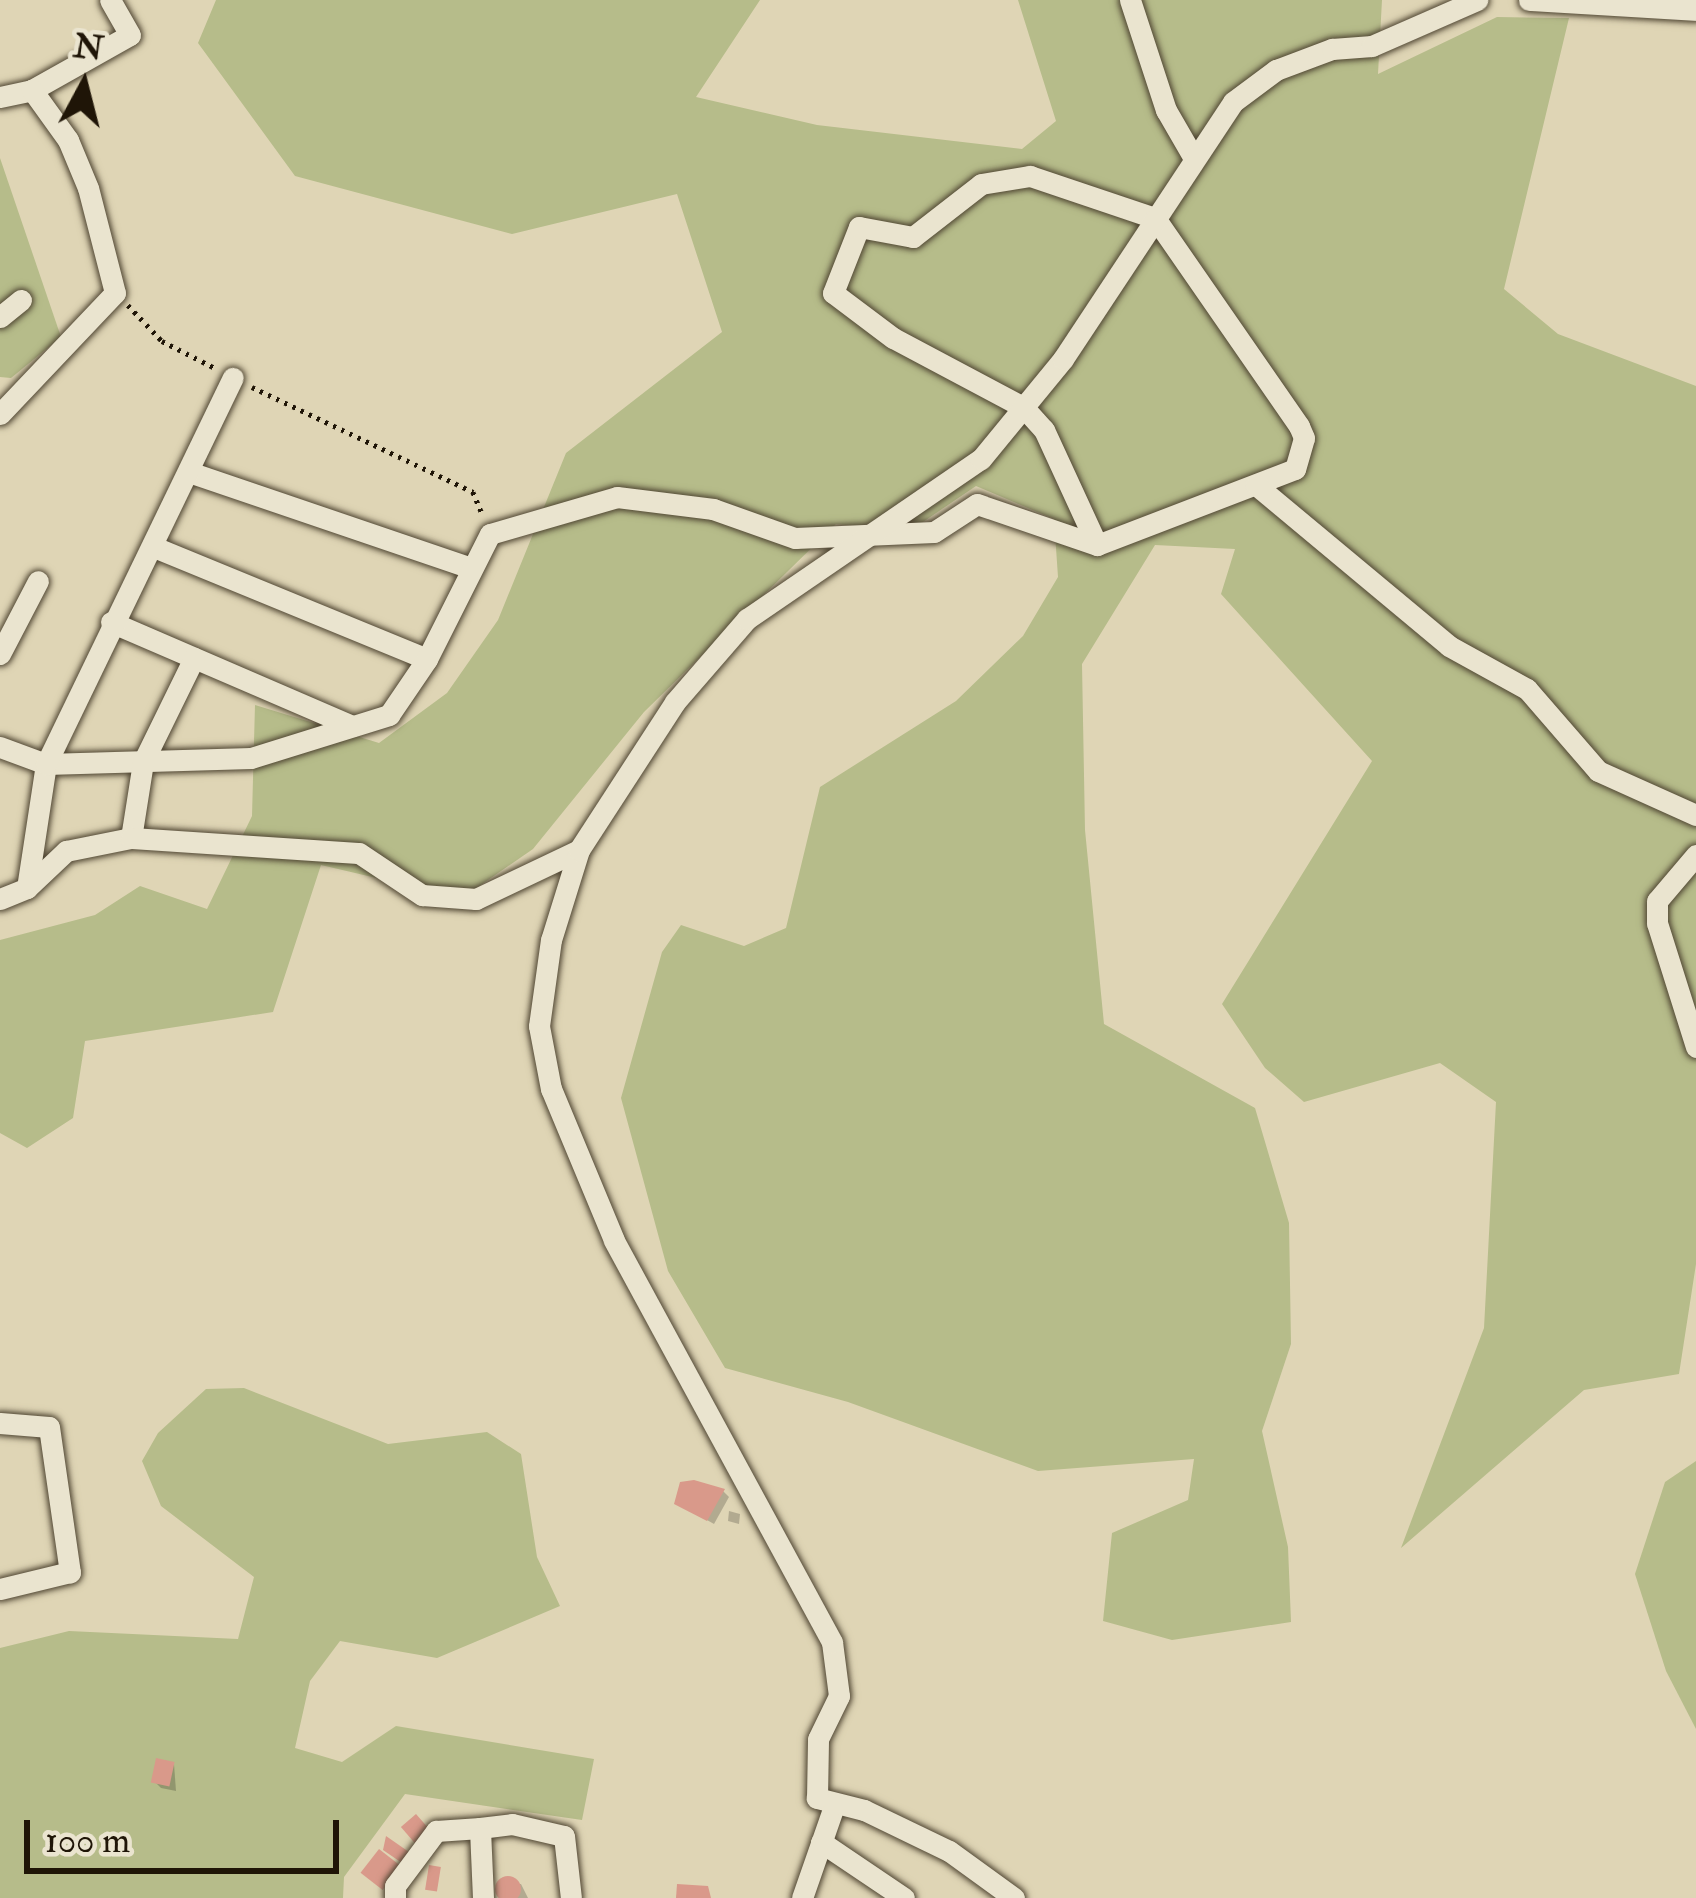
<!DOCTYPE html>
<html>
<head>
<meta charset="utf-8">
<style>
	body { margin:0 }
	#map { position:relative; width:1696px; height:1898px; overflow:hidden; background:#dfd5b5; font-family:"IM FELL Double Pica",serif }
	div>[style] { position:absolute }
	.green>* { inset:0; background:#b6bc8a }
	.shadow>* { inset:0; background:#0003 }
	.building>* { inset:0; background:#d9998a; transform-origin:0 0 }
	.round { border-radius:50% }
	.path>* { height:4.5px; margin-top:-2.25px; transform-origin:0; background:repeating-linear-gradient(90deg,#1f1507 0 3px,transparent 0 9px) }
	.roads { filter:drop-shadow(0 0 3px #4f4532) drop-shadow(0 0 3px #4f4532) }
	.minor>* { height:21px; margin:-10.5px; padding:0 10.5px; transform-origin:10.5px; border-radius:10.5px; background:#eae4cf }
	span { translate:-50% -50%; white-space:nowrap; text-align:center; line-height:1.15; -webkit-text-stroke:9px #eae4cf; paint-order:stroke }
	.north { position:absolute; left:24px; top:24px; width:120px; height:120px; -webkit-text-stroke:9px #eae4cf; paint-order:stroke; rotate:7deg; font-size:33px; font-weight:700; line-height:48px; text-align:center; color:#1f1507 }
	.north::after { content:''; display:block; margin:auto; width:42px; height:54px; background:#1f1507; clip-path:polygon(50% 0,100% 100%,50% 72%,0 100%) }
	.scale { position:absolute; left:24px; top:1820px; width:315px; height:54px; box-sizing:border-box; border:6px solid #1f1507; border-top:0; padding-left:15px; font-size:36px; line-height:42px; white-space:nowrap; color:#1f1507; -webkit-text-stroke:9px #eae4cf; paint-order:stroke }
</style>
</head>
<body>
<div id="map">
	<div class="green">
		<i style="clip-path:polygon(216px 0,760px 0,696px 97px,817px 125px,1022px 149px,1056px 121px,1018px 0,1382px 0,1378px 74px,1497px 17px,1569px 18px,1504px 289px,1558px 334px,1696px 386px,1696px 1264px,1679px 1374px,1584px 1390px,1401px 1548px,1484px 1328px,1496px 1102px,1440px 1063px,1304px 1102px,1265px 1068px,1222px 1004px,1372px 761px,1221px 594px,1235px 549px,1155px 545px,1082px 664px,1085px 830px,1104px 1024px,1255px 1108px,1289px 1223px,1291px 1344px,1262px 1431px,1288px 1547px,1291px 1622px,1172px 1640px,1103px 1621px,1112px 1533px,1188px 1500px,1194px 1459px,1038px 1471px,848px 1402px,725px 1368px,668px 1271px,621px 1098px,662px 952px,681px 925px,744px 946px,786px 928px,820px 787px,956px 701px,1023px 636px,1058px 577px,1054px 519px,976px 486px,908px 532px,836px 524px,644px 712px,533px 849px,462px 898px,321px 865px,273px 1012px,85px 1041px,73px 1118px,27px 1148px,0 1133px,0 940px,95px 915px,140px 886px,207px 909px,252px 816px,255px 705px,379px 743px,447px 693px,498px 620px,566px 453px,722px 332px,677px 194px,512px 234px,295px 176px,198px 43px)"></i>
		<i style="clip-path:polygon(0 158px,61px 337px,11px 378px,0 377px)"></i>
		<i style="clip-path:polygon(244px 1388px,388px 1444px,487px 1432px,521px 1454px,537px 1557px,560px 1606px,437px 1658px,340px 1641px,310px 1681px,295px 1748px,342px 1762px,396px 1726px,594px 1759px,582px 1820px,405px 1794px,344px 1877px,343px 1898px,0 1898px,0 1648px,69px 1631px,238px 1639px,254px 1577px,161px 1506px,142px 1461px,158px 1433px,206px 1389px)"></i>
		<i style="clip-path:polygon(1696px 1461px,1696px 1729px,1666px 1671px,1635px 1574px,1665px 1482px)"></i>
	</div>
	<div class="shadow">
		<i style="clip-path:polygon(723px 1491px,729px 1497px,714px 1524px,677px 1503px)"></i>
		<i style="clip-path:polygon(729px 1511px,740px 1514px,739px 1524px,728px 1521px)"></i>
		<i style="clip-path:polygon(174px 1764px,176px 1791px,161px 1788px,155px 1782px)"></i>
		<i style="clip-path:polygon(496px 1884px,521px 1884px,528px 1898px,500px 1898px)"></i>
	</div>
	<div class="building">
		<i style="clip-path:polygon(694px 1480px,725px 1489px,707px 1521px,674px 1504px,680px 1482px)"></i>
		<i style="left:156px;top:1758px;width:19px;height:25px;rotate:12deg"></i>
		<i style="left:416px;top:1814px;width:21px;height:20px;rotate:49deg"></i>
		<i style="clip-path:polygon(386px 1836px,409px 1852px,402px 1863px,383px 1850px)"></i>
		<i style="left:379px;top:1849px;width:28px;height:30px;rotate:38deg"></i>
		<i style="left:429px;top:1865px;width:12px;height:25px;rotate:9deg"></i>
		<i class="round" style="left:495px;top:1876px;width:26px;height:26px"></i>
		<i style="clip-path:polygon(677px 1884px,708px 1886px,711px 1898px,676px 1898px)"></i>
	</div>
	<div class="path">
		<i style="left:128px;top:305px;width:50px;rotate:46.6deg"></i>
		<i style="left:162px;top:341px;width:59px;rotate:27deg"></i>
		<i style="left:252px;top:387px;width:245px;rotate:25.4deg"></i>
		<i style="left:473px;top:492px;width:26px;rotate:67deg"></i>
	</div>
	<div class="roads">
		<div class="minor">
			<i style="left:1130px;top:0;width:116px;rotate:71.9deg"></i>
			<i style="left:1166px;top:110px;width:52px;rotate:60deg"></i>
			<i style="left:1529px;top:0;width:167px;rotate:3.4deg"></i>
			<i style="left:0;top:97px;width:33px;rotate:-12deg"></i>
			<i style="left:32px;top:90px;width:112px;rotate:-29.3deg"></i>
			<i style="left:130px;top:35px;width:40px;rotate:-119.7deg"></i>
			<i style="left:1030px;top:176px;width:132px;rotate:18.6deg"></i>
			<i style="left:1155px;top:218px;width:253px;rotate:55.3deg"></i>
			<i style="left:1299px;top:426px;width:13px;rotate:67deg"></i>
			<i style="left:1304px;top:438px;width:32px;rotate:106deg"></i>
			<i style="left:1295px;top:469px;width:212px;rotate:159deg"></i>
			<i style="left:1097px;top:545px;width:127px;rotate:-114.7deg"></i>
			<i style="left:1044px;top:430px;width:31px;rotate:-132deg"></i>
			<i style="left:1023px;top:407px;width:147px;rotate:-152deg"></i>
			<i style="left:893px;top:338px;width:75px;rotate:-143.1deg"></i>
			<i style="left:833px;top:293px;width:71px;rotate:-68.5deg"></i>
			<i style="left:859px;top:227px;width:55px;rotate:10.5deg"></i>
			<i style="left:913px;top:237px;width:86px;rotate:-37.9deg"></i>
			<i style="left:981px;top:184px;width:50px;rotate:-9.3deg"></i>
			<i style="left:0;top:317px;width:27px;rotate:-39deg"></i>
			<i style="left:0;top:414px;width:167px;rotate:-46.5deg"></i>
			<i style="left:115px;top:293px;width:108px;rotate:-104.4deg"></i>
			<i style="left:88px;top:188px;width:52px;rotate:-112.6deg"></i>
			<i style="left:68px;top:140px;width:62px;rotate:-125.8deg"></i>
			<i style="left:189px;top:472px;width:298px;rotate:18.8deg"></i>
			<i style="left:1256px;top:485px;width:251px;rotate:39.8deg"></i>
			<i style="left:1449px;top:646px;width:89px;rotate:28.9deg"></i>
			<i style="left:1527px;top:689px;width:108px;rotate:49.1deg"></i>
			<i style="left:1598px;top:771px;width:107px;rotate:24.2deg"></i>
			<i style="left:154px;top:547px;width:295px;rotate:22.3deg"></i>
			<i style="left:111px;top:622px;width:263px;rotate:23.3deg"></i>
			<i style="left:0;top:654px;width:82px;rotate:-62.5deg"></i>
			<i style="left:0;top:747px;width:49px;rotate:20.3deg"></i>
			<i style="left:46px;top:764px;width:205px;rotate:-1.7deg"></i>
			<i style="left:251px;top:758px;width:145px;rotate:-17.3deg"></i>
			<i style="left:389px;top:715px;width:68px;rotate:-55.8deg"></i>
			<i style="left:427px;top:659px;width:140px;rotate:-63.3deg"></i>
			<i style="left:490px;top:534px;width:132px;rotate:-16.2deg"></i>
			<i style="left:617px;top:497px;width:97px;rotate:7.1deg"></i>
			<i style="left:713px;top:509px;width:87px;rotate:19.5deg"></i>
			<i style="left:795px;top:538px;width:139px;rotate:-2.5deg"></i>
			<i style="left:934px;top:532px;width:51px;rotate:-33.1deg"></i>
			<i style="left:977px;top:504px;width:127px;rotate:18.9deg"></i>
			<i style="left:131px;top:838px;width:77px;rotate:-81deg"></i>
			<i style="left:143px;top:762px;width:116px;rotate:-63.9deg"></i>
			<i style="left:1696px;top:855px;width:60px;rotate:130.3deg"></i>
			<i style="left:1657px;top:901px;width:22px;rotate:90deg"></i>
			<i style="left:1657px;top:923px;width:130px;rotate:72.5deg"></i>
			<i style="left:27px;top:888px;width:125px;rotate:-81.3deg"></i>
			<i style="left:46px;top:764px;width:429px;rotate:-64.2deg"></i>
			<i style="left:0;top:899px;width:29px;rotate:-22deg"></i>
			<i style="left:27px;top:888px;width:54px;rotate:-43.5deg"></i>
			<i style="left:66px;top:851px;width:66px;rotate:-11.3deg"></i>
			<i style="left:131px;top:838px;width:228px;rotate:3.8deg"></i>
			<i style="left:359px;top:853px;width:76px;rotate:33.7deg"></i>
			<i style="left:422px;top:895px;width:54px;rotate:4.2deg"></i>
			<i style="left:476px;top:899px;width:114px;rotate:-25.4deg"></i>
			<i style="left:0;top:1423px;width:49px;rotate:4.7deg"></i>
			<i style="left:49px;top:1427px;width:147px;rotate:81.8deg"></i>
			<i style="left:70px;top:1572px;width:72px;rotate:166.3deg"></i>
			<i style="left:821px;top:1842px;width:100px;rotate:34deg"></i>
			<i style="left:395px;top:1898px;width:12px;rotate:-90deg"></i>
			<i style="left:395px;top:1886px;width:69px;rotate:-53.3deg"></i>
			<i style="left:436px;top:1831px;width:44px;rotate:-3.9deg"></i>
			<i style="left:483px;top:1898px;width:70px;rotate:-92.5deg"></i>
			<i style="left:480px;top:1828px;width:32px;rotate:-7deg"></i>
			<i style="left:512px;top:1824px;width:53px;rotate:13deg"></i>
			<i style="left:564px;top:1836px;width:62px;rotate:83.6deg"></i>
			<i style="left:802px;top:1898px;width:97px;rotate:-70.8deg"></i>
			<i style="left:1014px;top:1898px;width:80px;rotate:-144.1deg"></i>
			<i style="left:949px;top:1851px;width:94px;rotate:-154.2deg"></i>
			<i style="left:864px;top:1810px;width:49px;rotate:-165.7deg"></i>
			<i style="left:817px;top:1798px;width:59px;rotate:-89deg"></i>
			<i style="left:818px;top:1739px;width:48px;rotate:-64deg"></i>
			<i style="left:839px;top:1696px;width:54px;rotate:-97.4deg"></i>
			<i style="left:832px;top:1642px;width:457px;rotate:-118.5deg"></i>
			<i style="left:614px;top:1240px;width:164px;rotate:-112.6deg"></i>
			<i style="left:551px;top:1089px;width:64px;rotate:-100.8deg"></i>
			<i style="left:539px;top:1026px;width:87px;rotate:-82.1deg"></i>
			<i style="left:551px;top:940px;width:94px;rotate:-72.7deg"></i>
			<i style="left:579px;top:850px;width:176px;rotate:-57deg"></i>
			<i style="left:675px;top:702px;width:110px;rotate:-49.1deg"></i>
			<i style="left:747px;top:619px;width:283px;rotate:-34.4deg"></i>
			<i style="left:981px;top:459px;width:129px;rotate:-50.6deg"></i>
			<i style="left:1063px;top:359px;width:308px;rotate:-56.5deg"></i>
			<i style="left:1233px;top:102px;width:54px;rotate:-36.7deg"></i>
			<i style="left:1276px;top:70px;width:60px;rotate:-20.6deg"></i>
			<i style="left:1332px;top:49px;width:40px;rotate:-4.3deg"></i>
			<i style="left:1372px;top:46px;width:115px;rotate:-23.7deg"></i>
		</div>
	</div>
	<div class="north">N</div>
	<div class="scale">100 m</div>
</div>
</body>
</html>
